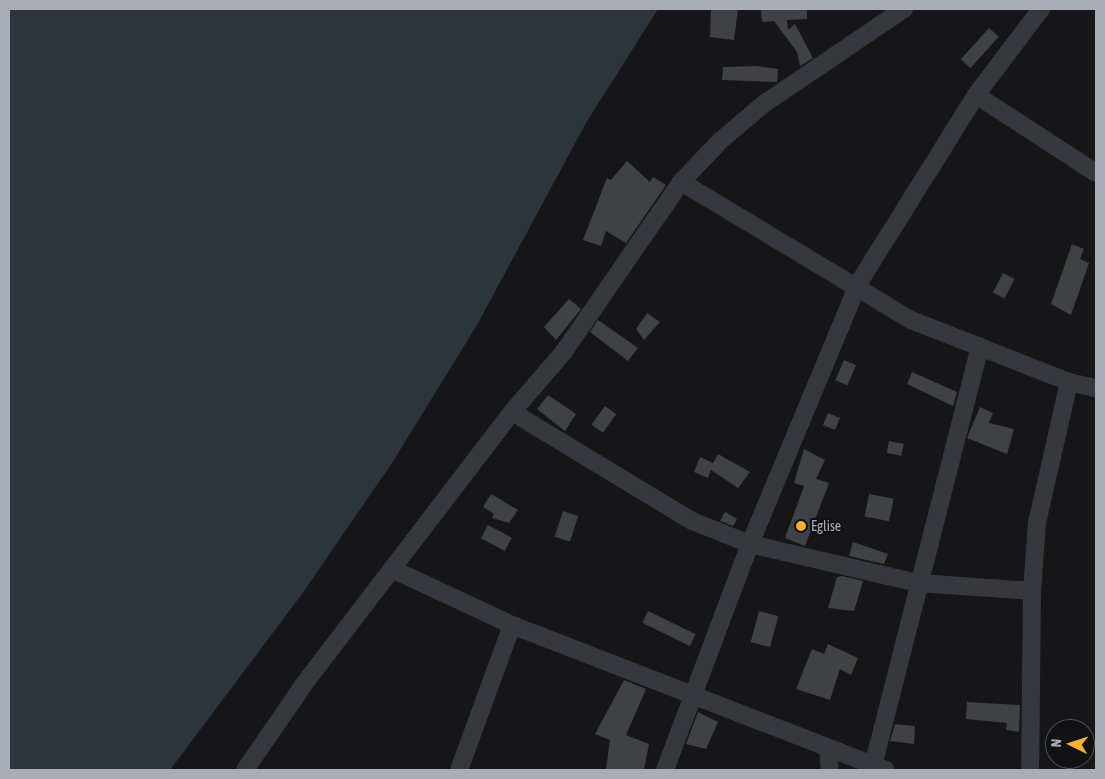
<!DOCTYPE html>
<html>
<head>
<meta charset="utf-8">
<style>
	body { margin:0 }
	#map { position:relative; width:1105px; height:779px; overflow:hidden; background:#161618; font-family:"Asap Condensed",sans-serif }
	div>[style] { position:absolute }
	.water>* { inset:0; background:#2c353c }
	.building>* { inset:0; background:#404145; transform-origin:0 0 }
	.minor>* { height:18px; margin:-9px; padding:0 9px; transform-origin:9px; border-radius:9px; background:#37383d }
	.dots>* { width:14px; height:14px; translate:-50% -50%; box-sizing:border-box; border:2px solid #111113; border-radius:50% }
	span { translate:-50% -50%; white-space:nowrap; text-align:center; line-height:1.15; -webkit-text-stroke:4.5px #111113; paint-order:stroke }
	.poi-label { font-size:14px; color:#a8adb8 }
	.left { translate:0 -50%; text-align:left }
	.frame { position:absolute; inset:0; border:10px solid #a8adb8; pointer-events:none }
	.north { position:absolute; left:1045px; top:719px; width:50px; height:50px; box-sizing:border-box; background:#111113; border:1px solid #4d4f55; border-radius:50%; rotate:274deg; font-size:14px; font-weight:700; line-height:20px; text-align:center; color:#a8adb8 }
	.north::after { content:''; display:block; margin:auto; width:18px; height:22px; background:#f2b134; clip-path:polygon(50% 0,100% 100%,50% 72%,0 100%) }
</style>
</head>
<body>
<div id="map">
	<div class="water">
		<i style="clip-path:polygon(9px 9px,658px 9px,586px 123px,477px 325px,392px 463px,302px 594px,170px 770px,9px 770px)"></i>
	</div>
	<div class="building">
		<i style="clip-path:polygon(711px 9px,738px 9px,734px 40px,710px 37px)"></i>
		<i style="clip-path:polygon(761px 9px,807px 9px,807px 19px,787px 20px,788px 30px,795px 24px,813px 58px,800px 66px,797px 52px,774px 21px,762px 22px)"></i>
		<i style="left:989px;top:28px;width:13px;height:42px;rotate:42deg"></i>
		<i style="clip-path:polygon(756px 66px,778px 69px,777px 82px,722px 80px,723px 67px)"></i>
		<i style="clip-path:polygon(627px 161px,650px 182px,653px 177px,666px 185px,626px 243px,606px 231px,601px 246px,583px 240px,607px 178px,611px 180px)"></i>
		<i style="clip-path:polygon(1072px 244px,1084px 249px,1080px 259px,1089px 263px,1071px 315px,1051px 304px)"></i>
		<i style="left:1003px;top:273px;width:13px;height:22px;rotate:27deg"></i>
		<i style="clip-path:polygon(569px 299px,581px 309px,556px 340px,544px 327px)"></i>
		<i style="clip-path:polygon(647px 313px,660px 322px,644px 340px,636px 329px)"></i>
		<i style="clip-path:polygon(598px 320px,638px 348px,628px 361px,590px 332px)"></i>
		<i style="left:844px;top:360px;width:13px;height:22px;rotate:23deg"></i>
		<i style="clip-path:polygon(912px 372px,957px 392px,953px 406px,907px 384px)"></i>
		<i style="clip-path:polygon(548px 395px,576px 414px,565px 431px,537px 409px)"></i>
		<i style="left:605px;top:406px;width:14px;height:23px;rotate:36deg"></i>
		<i style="clip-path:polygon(980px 407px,993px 413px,989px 423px,1014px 429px,1007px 454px,967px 438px)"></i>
		<i style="left:828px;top:413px;width:13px;height:13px;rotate:23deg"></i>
		<i style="left:889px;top:441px;width:15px;height:12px;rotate:11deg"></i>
		<i style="clip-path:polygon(804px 449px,825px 460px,816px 479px,829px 483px,805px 546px,785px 538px,804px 486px,794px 483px)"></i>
		<i style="clip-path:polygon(718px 454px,750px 472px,738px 488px,711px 470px,708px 478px,694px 472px,700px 457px,713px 463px)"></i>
		<i style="clip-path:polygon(491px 494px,518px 510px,509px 523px,492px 518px,494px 514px,483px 507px)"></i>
		<i style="left:869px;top:494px;width:25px;height:23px;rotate:11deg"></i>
		<i style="left:563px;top:511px;width:16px;height:27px;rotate:18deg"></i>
		<i style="clip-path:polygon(725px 512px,737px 519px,733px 526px,720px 521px)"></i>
		<i style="left:488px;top:525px;width:27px;height:15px;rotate:28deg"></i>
		<i style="clip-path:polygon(853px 542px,888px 554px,884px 564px,849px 556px)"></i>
		<i style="clip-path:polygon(842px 576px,863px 581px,854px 611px,828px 608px,837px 577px)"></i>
		<i style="left:648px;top:611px;width:53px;height:13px;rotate:26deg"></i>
		<i style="left:759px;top:611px;width:20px;height:32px;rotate:15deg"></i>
		<i style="clip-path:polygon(828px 644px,858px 658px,851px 675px,840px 669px,830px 700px,796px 689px,812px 649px,824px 654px)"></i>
		<i style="clip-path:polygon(624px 680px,646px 689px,626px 735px,649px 744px,644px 770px,606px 770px,610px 740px,595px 734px)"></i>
		<i style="clip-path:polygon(967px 702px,1020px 705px,1019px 732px,1006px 730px,1007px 723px,966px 719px)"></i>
		<i style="clip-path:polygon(698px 712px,718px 722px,706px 749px,686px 744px)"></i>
		<i style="clip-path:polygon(895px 724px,915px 726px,914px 744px,890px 741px)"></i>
	</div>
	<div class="minor">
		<i style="left:976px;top:95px;width:143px;rotate:33deg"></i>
		<i style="left:681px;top:182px;width:268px;rotate:31deg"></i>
		<i style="left:911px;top:320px;width:170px;rotate:21.4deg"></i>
		<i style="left:1069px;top:382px;width:145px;rotate:102.8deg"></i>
		<i style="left:1037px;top:523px;width:68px;rotate:94.2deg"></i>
		<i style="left:1032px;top:591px;width:179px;rotate:90.6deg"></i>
		<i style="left:1069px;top:382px;width:28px;rotate:13deg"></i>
		<i style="left:512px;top:412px;width:210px;rotate:31.2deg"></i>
		<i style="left:692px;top:521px;width:62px;rotate:21.6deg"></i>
		<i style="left:750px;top:544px;width:172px;rotate:13.1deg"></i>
		<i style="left:918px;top:583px;width:114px;rotate:4deg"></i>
		<i style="left:392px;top:569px;width:132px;rotate:25deg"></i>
		<i style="left:512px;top:625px;width:401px;rotate:21.2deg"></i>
		<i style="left:828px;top:749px;width:21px;rotate:85deg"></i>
		<i style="left:873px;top:766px;width:433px;rotate:-75.7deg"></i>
		<i style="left:245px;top:770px;width:104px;rotate:-55.5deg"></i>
		<i style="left:304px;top:684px;width:342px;rotate:-52.6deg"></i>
		<i style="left:512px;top:412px;width:78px;rotate:-49.2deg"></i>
		<i style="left:563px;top:353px;width:208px;rotate:-55.4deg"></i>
		<i style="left:681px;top:182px;width:57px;rotate:-46.4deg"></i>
		<i style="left:720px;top:141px;width:59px;rotate:-40.2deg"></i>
		<i style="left:765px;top:103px;width:168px;rotate:-34.1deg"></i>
		<i style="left:459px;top:770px;width:154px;rotate:-69.9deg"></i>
		<i style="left:665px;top:770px;width:241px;rotate:-69.4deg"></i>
		<i style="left:750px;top:544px;width:282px;rotate:-67.4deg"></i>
		<i style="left:858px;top:284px;width:223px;rotate:-58deg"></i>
		<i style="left:976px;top:95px;width:108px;rotate:-52.9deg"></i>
	</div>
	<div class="dots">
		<i style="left:801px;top:526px;background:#f2b134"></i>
	</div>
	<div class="poi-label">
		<span class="left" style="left:811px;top:526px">Eglise</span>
	</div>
	<div class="frame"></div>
	<div class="north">N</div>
</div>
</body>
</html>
